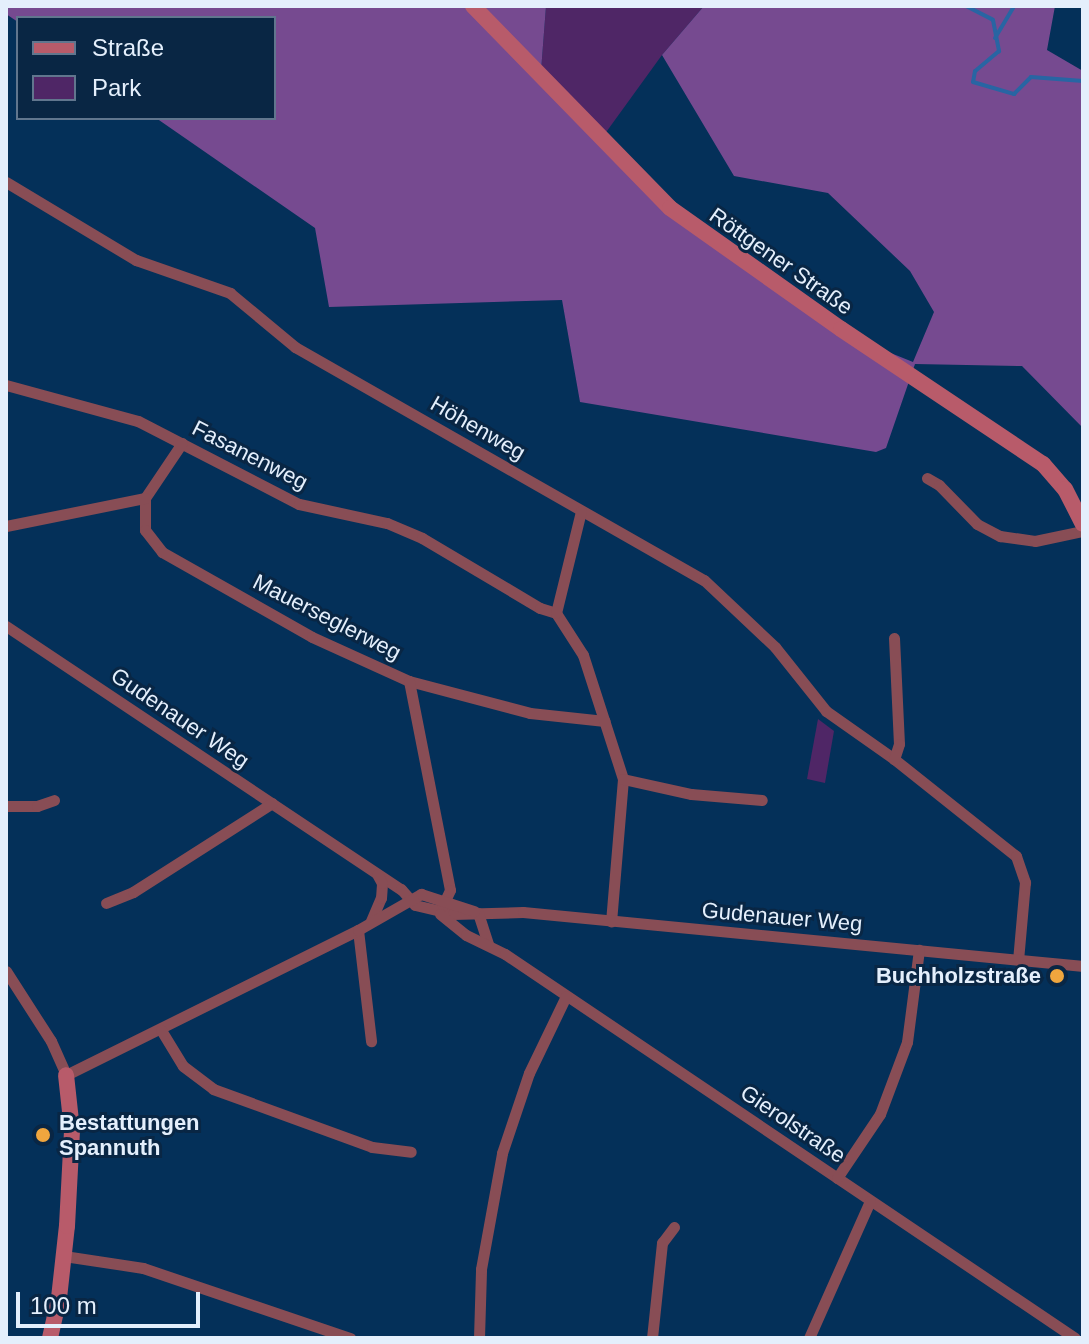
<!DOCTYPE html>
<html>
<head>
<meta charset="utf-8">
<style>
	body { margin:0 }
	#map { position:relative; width:1089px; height:1344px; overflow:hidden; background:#043059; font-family:Helvetica,sans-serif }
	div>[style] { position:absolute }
	.green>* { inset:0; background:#4f2666 }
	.forest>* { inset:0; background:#764a90 }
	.stream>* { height:4px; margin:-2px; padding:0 2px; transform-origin:2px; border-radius:2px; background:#2865a3 }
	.street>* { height:11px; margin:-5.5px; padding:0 5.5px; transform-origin:5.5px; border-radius:5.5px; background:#884d55 }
	.secondary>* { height:16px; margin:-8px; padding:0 8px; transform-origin:8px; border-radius:8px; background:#b85b6a }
	.dots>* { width:22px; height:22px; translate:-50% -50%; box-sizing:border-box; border:4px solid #092644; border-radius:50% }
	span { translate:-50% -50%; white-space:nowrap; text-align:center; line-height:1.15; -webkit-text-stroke:6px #092644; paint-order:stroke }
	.street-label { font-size:22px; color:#e4effc }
	.poi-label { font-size:22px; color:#e4effc; font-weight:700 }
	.right { translate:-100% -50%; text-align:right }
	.left { translate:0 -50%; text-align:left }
	.frame { position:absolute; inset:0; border:8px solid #e4effc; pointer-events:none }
	.legend { position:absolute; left:16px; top:16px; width:260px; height:104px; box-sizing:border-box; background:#092644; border:2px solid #61768e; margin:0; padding:10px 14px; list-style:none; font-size:24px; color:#e4effc }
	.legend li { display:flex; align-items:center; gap:16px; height:40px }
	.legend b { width:40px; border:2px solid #61768e }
	.scale { position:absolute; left:16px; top:1292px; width:184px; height:36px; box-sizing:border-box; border:4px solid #e4effc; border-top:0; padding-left:10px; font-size:24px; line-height:28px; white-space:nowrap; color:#e4effc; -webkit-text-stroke:6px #092644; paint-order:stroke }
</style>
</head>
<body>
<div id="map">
	<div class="green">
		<i style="clip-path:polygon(546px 6px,704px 6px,662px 55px,599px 142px,540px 84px)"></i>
		<i style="clip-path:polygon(818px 719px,834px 731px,825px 783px,807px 779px)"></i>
	</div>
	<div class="forest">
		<i style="clip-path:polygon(6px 6px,546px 6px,540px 84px,671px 215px,846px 335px,913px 362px,934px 312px,910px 271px,828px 193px,734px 176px,662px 55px,704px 6px,1055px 6px,1047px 50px,1083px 71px,1083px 428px,1022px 366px,915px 364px,886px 448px,876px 452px,580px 402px,562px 300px,329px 307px,315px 228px,156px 118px,274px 118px,274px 18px,18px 18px,18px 22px,6px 14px)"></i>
	</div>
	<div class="stream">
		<i style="left:966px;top:6px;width:30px;rotate:27deg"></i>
		<i style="left:993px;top:20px;width:32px;rotate:79deg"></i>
		<i style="left:999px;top:51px;width:31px;rotate:140deg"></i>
		<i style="left:975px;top:71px;width:11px;rotate:100deg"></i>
		<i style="left:973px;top:82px;width:43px;rotate:16.3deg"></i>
		<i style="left:1014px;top:94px;width:24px;rotate:-45deg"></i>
		<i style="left:1031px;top:77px;width:52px;rotate:4.4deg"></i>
		<i style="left:995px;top:38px;width:37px;rotate:-59deg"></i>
	</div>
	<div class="street">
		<i style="left:6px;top:182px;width:152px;rotate:31deg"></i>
		<i style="left:136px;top:260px;width:100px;rotate:19.3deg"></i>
		<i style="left:230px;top:293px;width:85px;rotate:39.7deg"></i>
		<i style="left:295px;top:347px;width:471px;rotate:29.7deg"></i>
		<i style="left:704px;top:580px;width:98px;rotate:43.3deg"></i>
		<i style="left:775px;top:647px;width:82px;rotate:51.4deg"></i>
		<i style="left:826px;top:711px;width:83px;rotate:35.2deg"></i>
		<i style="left:894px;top:759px;width:156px;rotate:38.5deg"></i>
		<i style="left:1016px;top:856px;width:28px;rotate:71deg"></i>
		<i style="left:1025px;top:882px;width:78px;rotate:95.1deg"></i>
		<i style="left:6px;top:385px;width:137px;rotate:15.3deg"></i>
		<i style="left:138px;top:421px;width:181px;rotate:27.3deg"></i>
		<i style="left:299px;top:504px;width:90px;rotate:12.2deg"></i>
		<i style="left:387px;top:523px;width:38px;rotate:23deg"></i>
		<i style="left:422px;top:538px;width:137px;rotate:30.7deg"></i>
		<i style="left:540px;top:608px;width:17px;rotate:17deg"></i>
		<i style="left:182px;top:443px;width:66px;rotate:123.9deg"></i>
		<i style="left:145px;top:498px;width:32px;rotate:90deg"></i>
		<i style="left:145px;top:530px;width:28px;rotate:52deg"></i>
		<i style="left:162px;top:552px;width:172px;rotate:29.5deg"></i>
		<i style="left:312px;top:637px;width:107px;rotate:24.4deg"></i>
		<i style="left:409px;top:681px;width:125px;rotate:14.8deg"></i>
		<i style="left:530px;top:713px;width:75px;rotate:6.1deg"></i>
		<i style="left:927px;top:478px;width:14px;rotate:30deg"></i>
		<i style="left:939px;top:485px;width:54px;rotate:45.7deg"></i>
		<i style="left:977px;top:524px;width:26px;rotate:28deg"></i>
		<i style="left:1000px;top:536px;width:35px;rotate:8deg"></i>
		<i style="left:1035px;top:541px;width:49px;rotate:-11.8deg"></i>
		<i style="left:6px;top:526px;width:142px;rotate:-11.4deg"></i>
		<i style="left:556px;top:613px;width:50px;rotate:57.3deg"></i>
		<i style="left:583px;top:655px;width:130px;rotate:72.1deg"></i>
		<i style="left:623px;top:779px;width:143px;rotate:94.8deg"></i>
		<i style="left:556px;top:613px;width:105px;rotate:-76.2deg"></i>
		<i style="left:6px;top:626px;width:475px;rotate:33.7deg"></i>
		<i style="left:401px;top:889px;width:21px;rotate:49deg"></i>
		<i style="left:415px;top:905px;width:39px;rotate:13deg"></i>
		<i style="left:453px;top:914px;width:70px;rotate:-1.6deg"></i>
		<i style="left:523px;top:912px;width:563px;rotate:5.51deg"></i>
		<i style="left:894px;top:638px;width:106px;rotate:87.3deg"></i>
		<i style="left:899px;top:744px;width:16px;rotate:108deg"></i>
		<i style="left:409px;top:681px;width:213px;rotate:78.9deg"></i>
		<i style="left:450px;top:890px;width:17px;rotate:115deg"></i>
		<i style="left:623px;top:779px;width:70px;rotate:12.4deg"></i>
		<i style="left:691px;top:794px;width:71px;rotate:4.8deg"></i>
		<i style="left:6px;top:806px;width:31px"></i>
		<i style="left:37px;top:806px;width:18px;rotate:-19deg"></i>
		<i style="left:106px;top:903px;width:29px;rotate:-22deg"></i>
		<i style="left:133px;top:892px;width:165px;rotate:-32.6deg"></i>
		<i style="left:478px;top:913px;width:33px;rotate:72deg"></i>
		<i style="left:440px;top:914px;width:33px;rotate:39deg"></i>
		<i style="left:466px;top:935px;width:43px;rotate:26deg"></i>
		<i style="left:505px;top:954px;width:687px;rotate:33.97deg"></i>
		<i style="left:371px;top:921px;width:25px;rotate:-67deg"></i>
		<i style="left:381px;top:898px;width:15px;rotate:-86deg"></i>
		<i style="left:382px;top:883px;width:10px;rotate:-119deg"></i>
		<i style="left:358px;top:930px;width:112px;rotate:83.3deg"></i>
		<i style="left:6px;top:971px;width:83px;rotate:57.3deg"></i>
		<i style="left:51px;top:1041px;width:37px;rotate:66deg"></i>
		<i style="left:66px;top:1075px;width:326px;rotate:-26.4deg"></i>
		<i style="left:358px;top:930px;width:73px;rotate:-29.7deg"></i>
		<i style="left:421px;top:894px;width:56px;rotate:17.8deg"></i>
		<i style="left:161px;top:1030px;width:42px;rotate:58.6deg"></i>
		<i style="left:183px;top:1066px;width:38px;rotate:37deg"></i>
		<i style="left:213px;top:1089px;width:169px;rotate:20deg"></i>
		<i style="left:372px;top:1147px;width:39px;rotate:7deg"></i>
		<i style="left:837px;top:1178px;width:77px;rotate:-56.1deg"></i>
		<i style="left:880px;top:1114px;width:77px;rotate:-69.4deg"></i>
		<i style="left:907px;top:1042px;width:93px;rotate:-82.6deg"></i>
		<i style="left:64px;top:1256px;width:80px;rotate:8.6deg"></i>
		<i style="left:143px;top:1268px;width:219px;rotate:18.7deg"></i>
		<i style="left:479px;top:1338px;width:69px;rotate:-88.3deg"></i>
		<i style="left:481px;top:1269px;width:118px;rotate:-79.7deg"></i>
		<i style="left:502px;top:1153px;width:84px;rotate:-71.4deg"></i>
		<i style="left:529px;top:1073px;width:85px;rotate:-64.3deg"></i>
		<i style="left:652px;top:1338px;width:96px;rotate:-84deg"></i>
		<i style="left:662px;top:1243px;width:20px;rotate:-53deg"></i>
		<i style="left:809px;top:1338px;width:150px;rotate:-66deg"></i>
	</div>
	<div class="secondary">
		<i style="left:473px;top:6px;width:282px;rotate:45.7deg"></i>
		<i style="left:670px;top:208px;width:209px;rotate:35.3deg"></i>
		<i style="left:841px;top:329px;width:243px;rotate:33.8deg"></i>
		<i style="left:1043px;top:464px;width:33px;rotate:49deg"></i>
		<i style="left:1065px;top:489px;width:39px;rotate:63deg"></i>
		<i style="left:50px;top:1338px;width:41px;rotate:-77.3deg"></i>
		<i style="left:59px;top:1298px;width:72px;rotate:-83.7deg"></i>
		<i style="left:67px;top:1226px;width:96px;rotate:-87deg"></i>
		<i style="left:72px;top:1130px;width:55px;rotate:-96.2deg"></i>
	</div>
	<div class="dots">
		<i style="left:1057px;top:976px;background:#f0a63e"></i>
		<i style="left:43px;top:1135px;background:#f0a63e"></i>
	</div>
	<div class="street-label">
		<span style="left:781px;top:261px;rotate:35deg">Röttgener Straße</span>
		<span style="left:478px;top:428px;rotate:30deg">Höhenweg</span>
		<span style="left:250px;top:455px;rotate:27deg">Fasanenweg</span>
		<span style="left:327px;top:617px;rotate:27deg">Mauerseglerweg</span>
		<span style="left:180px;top:718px;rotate:34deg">Gudenauer Weg</span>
		<span style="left:782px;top:917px;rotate:5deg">Gudenauer Weg</span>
		<span style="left:793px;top:1124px;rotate:34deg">Gierolstraße</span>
	</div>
	<div class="poi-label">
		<span class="right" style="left:1041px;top:976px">Buchholzstraße</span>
		<span class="left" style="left:59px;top:1135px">Bestattungen<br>Spannuth</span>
	</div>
	<div class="frame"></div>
	<ul class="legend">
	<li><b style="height:10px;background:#b85b6a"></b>Straße</li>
	<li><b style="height:22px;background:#4f2666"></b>Park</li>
	</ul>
	<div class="scale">100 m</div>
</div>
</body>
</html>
